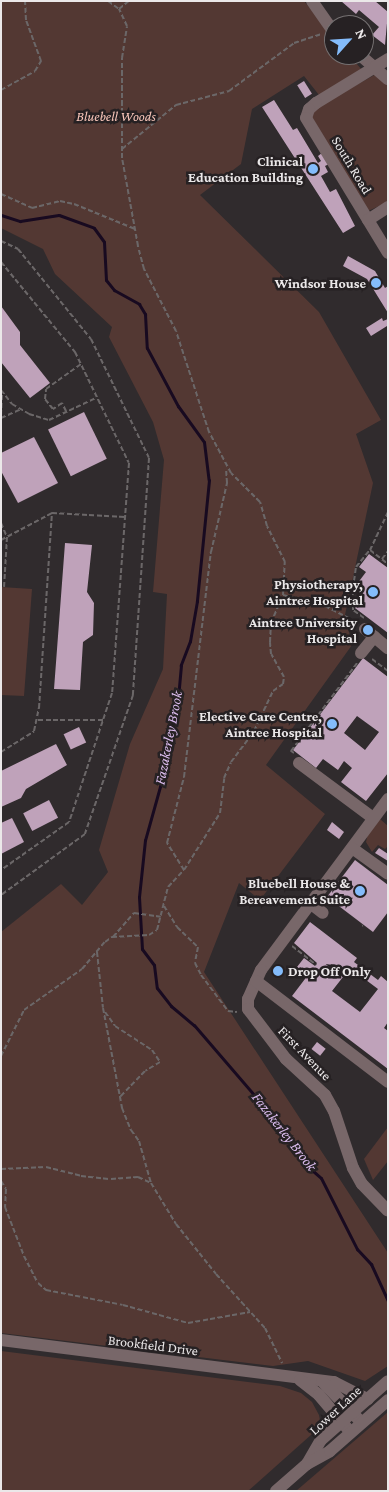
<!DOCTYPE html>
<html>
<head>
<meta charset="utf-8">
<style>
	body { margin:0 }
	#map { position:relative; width:389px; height:1492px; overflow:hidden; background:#302b2d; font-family:"Crimson Pro",serif }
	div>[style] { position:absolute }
	.green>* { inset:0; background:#533833 }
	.stream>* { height:3px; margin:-1.5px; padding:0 1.5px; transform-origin:1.5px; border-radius:1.5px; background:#180a20 }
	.building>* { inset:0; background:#bfa2ba; transform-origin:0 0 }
	.path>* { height:2px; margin-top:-1px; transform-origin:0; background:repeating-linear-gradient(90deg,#6b6768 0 5px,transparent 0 7.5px) }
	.minor>* { height:12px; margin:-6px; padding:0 6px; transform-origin:6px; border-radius:6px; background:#786769 }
	.dots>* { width:14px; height:14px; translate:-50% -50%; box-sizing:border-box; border:2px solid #262123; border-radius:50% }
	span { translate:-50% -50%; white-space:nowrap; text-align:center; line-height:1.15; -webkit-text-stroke:5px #262123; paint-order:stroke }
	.park-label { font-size:14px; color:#f9c6ba; font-style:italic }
	.poi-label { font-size:14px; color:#ebe8e9; font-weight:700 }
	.right { translate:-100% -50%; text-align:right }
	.left { translate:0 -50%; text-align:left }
	.street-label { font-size:14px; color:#ebe8e9 }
	.water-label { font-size:15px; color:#dbbcee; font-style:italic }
	.frame { position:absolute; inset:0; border:2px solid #ebe8e9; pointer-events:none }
	.north { position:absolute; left:324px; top:15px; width:50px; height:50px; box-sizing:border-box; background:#262123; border:1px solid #757172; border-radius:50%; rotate:64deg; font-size:14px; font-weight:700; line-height:20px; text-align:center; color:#ebe8e9 }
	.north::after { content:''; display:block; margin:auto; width:18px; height:22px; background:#84bcfb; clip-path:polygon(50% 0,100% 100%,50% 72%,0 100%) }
</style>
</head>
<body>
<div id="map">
	<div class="green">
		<i style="clip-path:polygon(1px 1px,304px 1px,334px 37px,334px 55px,349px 55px,362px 70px,319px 95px,304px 76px,252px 109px,241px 164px,200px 195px,319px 312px,381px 420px,356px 434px,373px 483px,345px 615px,352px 645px,266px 765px,325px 814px,260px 900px,239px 883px,204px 972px,388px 1253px,388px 1366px,365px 1381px,308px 1361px,273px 1366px,1px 1333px,1px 932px,61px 884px,82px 905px,108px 872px,99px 850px,130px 744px,163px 669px,167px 594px,153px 592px,164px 460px,153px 422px,109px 337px,112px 327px,55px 274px,43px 249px,1px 228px)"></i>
		<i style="clip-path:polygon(378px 73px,388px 83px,388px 202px,368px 211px,312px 119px,311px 110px)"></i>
		<i style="clip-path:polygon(1px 587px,32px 589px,24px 696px,1px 695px)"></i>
		<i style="clip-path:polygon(380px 819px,388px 826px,388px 846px,385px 849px,378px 845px,372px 852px,366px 842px,368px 833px)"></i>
		<i style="clip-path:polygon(388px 1127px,388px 1161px,373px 1180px,364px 1159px)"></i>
		<i style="clip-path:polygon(1px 1351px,280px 1386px,301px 1393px,312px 1402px,319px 1415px,321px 1426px,248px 1491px,1px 1491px)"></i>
		<i style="clip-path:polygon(388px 1412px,388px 1491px,296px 1491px)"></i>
	</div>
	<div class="stream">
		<i style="left:1px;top:215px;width:20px;rotate:18deg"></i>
		<i style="left:20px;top:221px;width:39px;rotate:-9deg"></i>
		<i style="left:59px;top:215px;width:37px;rotate:20deg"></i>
		<i style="left:94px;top:228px;width:17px;rotate:54deg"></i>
		<i style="left:104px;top:242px;width:38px;rotate:87deg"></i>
		<i style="left:106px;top:280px;width:13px;rotate:51deg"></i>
		<i style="left:114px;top:290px;width:29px;rotate:29deg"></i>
		<i style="left:139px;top:304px;width:12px;rotate:59deg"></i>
		<i style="left:145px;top:314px;width:34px;rotate:87deg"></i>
		<i style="left:147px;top:348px;width:66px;rotate:61.9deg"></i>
		<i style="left:178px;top:406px;width:44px;rotate:54.2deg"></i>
		<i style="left:204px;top:442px;width:38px;rotate:83deg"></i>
		<i style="left:209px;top:480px;width:122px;rotate:95.7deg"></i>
		<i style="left:197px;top:601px;width:41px;rotate:99.9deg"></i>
		<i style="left:190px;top:641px;width:26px;rotate:111deg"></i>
		<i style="left:181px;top:665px;width:44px;rotate:95.2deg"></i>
		<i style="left:177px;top:709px;width:32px;rotate:108deg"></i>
		<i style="left:167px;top:739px;width:26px;rotate:92deg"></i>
		<i style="left:166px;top:765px;width:78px;rotate:105.6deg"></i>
		<i style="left:145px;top:840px;width:57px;rotate:96deg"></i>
		<i style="left:139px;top:897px;width:52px;rotate:86.7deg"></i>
		<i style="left:142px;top:949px;width:20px;rotate:53deg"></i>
		<i style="left:154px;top:965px;width:23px;rotate:83deg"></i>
		<i style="left:157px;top:988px;width:23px;rotate:52deg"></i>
		<i style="left:171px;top:1006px;width:30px;rotate:40deg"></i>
		<i style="left:194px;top:1025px;width:95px;rotate:49.3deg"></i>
		<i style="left:256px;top:1097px;width:83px;rotate:53.8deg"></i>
		<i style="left:305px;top:1164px;width:21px;rotate:41deg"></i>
		<i style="left:321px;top:1178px;width:80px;rotate:63.1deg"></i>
		<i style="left:357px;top:1249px;width:21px;rotate:47deg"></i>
		<i style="left:371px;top:1264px;width:41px;rotate:65.3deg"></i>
	</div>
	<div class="building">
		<i style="clip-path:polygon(341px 1px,375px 1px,388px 12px,385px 45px,372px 35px,379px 27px,359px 10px,356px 14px)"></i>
		<i style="left:304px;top:81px;width:15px;height:8px;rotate:58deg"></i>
		<i style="clip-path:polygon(274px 100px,293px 130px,297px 128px,318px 163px,321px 161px,318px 156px,322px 153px,329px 164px,325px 166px,328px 172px,321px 176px,330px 192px,336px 189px,355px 226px,343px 233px,262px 107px)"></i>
		<i style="clip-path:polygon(348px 256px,375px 271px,385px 288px,388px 286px,388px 313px,367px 279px,343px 266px)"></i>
		<i style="clip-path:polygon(1px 306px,20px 332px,20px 345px,50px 383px,30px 398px,1px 362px)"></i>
		<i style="clip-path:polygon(382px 318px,383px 321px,388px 319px,387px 326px,371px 336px,366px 328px)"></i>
		<i style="left:84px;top:412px;width:52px;height:40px;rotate:64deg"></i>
		<i style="clip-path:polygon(34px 437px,58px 483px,18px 503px,1px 471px,1px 453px)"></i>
		<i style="clip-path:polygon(65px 543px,92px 545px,87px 592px,94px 603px,93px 635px,83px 642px,80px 690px,54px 689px)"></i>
		<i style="clip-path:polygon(369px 554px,388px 568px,388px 633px,355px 608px,364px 595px,354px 588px,366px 572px,359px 567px)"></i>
		<i style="clip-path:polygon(evenodd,363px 658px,388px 677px,388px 773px,366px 801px,341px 782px,352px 768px,344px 761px,338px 770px,323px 759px,316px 768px,293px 750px,363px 658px,357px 716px,379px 732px,365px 750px,344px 733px,357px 716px)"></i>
		<i style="left:79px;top:727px;width:17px;height:17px;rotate:65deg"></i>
		<i style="clip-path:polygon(56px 744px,67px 765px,26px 789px,21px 798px,1px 807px,1px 771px)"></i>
		<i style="left:49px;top:800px;width:20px;height:29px;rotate:63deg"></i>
		<i style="clip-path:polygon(12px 818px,24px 842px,1px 854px,1px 823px)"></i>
		<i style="clip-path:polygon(332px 822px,344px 832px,339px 839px,327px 830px)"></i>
		<i style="clip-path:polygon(379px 848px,388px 854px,388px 861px,375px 853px)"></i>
		<i style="clip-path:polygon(355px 860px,388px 885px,388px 912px,373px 932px,327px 897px)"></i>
		<i style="clip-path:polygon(evenodd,310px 922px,357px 958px,354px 962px,378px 980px,381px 976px,388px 982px,388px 1022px,384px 1028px,388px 1031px,388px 1069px,292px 996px,308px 975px,297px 967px,304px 958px,315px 966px,317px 963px,294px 943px,310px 922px,350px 968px,378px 989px,360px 1012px,332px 991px,350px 968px)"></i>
		<i style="left:317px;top:1042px;width:11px;height:9px;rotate:38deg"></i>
	</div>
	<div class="path">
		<i style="left:108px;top:1px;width:14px;rotate:36deg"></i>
		<i style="left:119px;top:9px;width:13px;rotate:-39deg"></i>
		<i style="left:1px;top:90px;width:39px;rotate:-29deg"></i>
		<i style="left:35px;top:71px;width:12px;rotate:-59deg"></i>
		<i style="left:41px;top:61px;width:44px;rotate:-110.1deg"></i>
		<i style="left:26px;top:20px;width:19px;rotate:-93deg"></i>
		<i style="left:122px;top:149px;width:70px;rotate:-39.2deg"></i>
		<i style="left:176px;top:105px;width:55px;rotate:-14.8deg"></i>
		<i style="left:229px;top:91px;width:81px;rotate:-36.4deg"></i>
		<i style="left:294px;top:43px;width:29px;rotate:-18deg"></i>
		<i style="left:1px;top:194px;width:34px;rotate:24deg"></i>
		<i style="left:32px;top:208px;width:29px;rotate:-14deg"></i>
		<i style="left:60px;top:201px;width:14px;rotate:12deg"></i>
		<i style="left:74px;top:204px;width:66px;rotate:22.3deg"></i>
		<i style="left:1px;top:241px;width:19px;rotate:25deg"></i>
		<i style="left:18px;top:249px;width:116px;rotate:51deg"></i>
		<i style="left:91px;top:339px;width:132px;rotate:64deg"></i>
		<i style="left:149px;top:458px;width:238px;rotate:93.9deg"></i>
		<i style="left:133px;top:695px;width:147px;rotate:109.1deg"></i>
		<i style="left:85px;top:834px;width:104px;rotate:144deg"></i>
		<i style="left:1px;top:262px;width:117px;rotate:50.6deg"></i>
		<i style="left:75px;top:352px;width:123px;rotate:64.1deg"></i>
		<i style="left:129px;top:463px;width:231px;rotate:94.2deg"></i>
		<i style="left:112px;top:693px;width:136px;rotate:108.4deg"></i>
		<i style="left:69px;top:822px;width:83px;rotate:144.8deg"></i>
		<i style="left:1px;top:390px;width:18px;rotate:52deg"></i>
		<i style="left:12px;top:404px;width:20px;rotate:30deg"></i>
		<i style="left:29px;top:414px;width:21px;rotate:17deg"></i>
		<i style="left:49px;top:420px;width:52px;rotate:-25.1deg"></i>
		<i style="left:66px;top:411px;width:9px;rotate:-117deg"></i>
		<i style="left:62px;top:403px;width:11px;rotate:146deg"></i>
		<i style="left:53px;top:409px;width:13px;rotate:-129deg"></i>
		<i style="left:45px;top:399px;width:10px;rotate:-84deg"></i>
		<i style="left:46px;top:389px;width:43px;rotate:-35.5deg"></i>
		<i style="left:1px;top:415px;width:22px;rotate:-87deg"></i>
		<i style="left:1px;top:418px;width:22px;rotate:-24deg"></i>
		<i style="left:388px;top:512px;width:42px;rotate:115.3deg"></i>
		<i style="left:370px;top:550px;width:23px;rotate:38deg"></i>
		<i style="left:1px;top:523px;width:15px;rotate:67deg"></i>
		<i style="left:7px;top:537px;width:50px;rotate:93.4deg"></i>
		<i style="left:1px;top:540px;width:58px;rotate:-27.9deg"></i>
		<i style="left:52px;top:513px;width:73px;rotate:3.1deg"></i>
		<i style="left:382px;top:559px;width:10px;rotate:-53deg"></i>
		<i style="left:283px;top:595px;width:43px;rotate:14.7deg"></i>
		<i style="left:325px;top:606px;width:36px;rotate:27deg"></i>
		<i style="left:364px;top:618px;width:14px;rotate:-144deg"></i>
		<i style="left:353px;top:610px;width:22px;rotate:-90deg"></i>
		<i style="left:353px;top:588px;width:21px;rotate:-82deg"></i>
		<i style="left:356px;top:567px;width:22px;rotate:-51deg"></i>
		<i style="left:372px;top:659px;width:20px;rotate:37deg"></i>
		<i style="left:38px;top:720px;width:65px"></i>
		<i style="left:1px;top:752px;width:39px;rotate:-32deg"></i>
		<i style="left:34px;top:731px;width:24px;rotate:-78deg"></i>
		<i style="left:39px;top:708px;width:195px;rotate:-86.2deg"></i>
		<i style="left:294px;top:753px;width:4px;rotate:-146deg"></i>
		<i style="left:291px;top:751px;width:110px;rotate:-53.1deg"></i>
		<i style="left:184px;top:870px;width:32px;rotate:-122deg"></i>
		<i style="left:167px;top:843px;width:68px;rotate:-75.6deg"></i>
		<i style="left:184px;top:777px;width:227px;rotate:-83.2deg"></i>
		<i style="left:211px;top:552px;width:71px;rotate:-76.9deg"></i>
		<i style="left:227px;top:483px;width:15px;rotate:-94deg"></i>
		<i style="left:164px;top:906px;width:25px;rotate:58deg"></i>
		<i style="left:177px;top:927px;width:29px;rotate:44deg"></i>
		<i style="left:198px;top:947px;width:16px;rotate:101deg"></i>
		<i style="left:195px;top:963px;width:13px;rotate:63deg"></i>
		<i style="left:201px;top:975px;width:45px;rotate:53.1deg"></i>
		<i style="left:228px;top:1011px;width:9px;rotate:6deg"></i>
		<i style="left:362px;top:926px;width:1px;rotate:-45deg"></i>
		<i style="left:113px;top:937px;width:32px;rotate:-49deg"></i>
		<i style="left:134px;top:913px;width:27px;rotate:8deg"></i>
		<i style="left:292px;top:946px;width:31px;rotate:38deg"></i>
		<i style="left:97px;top:952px;width:56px;rotate:83.9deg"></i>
		<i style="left:103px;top:1008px;width:102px;rotate:79.2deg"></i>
		<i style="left:122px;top:1108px;width:24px;rotate:68deg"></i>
		<i style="left:131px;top:1130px;width:14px;rotate:54deg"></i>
		<i style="left:139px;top:1141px;width:44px;rotate:74.1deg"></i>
		<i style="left:105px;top:1012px;width:17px;rotate:54deg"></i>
		<i style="left:115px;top:1026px;width:44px;rotate:33deg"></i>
		<i style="left:152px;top:1050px;width:14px;rotate:56deg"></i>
		<i style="left:160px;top:1062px;width:17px;rotate:149deg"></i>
		<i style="left:145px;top:1071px;width:36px;rotate:134deg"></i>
		<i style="left:1px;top:1056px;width:51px;rotate:-63.4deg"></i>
		<i style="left:24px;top:1010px;width:71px;rotate:-35.3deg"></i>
		<i style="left:82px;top:969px;width:35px;rotate:-50deg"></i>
		<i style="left:105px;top:942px;width:9px;rotate:-36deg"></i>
		<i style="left:112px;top:937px;width:37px;rotate:-3deg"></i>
		<i style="left:149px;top:935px;width:9px;rotate:-32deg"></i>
		<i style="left:157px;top:930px;width:44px;rotate:-75.7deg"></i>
		<i style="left:168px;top:887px;width:23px;rotate:-47deg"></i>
		<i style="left:184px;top:870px;width:67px;rotate:-57.7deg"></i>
		<i style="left:220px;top:813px;width:35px;rotate:-83deg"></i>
		<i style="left:224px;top:778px;width:17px;rotate:-66deg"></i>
		<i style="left:231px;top:762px;width:39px;rotate:-53deg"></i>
		<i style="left:254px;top:731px;width:44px;rotate:-64.6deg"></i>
		<i style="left:273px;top:691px;width:12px;rotate:-35deg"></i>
		<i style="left:283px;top:684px;width:7px;rotate:-82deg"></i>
		<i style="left:284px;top:677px;width:26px;rotate:-119deg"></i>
		<i style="left:271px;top:654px;width:12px;rotate:-95deg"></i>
		<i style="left:270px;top:642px;width:19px;rotate:-87deg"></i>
		<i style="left:271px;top:623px;width:30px;rotate:-67deg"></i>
		<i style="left:283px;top:595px;width:33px;rotate:-87deg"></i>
		<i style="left:285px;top:562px;width:40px;rotate:-116.6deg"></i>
		<i style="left:267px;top:526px;width:25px;rotate:-106deg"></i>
		<i style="left:260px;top:502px;width:41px;rotate:-135deg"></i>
		<i style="left:231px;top:473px;width:47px;rotate:-118.2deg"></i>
		<i style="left:209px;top:432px;width:106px;rotate:-108.1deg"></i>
		<i style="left:176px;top:331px;width:70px;rotate:-117.3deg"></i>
		<i style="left:144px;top:269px;width:24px;rotate:-105deg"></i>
		<i style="left:138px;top:246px;width:89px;rotate:-100.3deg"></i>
		<i style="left:122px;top:158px;width:100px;rotate:-90deg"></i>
		<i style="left:122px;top:58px;width:32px;rotate:-81deg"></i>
		<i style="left:127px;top:26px;width:19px;rotate:-115deg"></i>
		<i style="left:1px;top:1169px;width:45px;rotate:-2.5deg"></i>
		<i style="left:46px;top:1167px;width:36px;rotate:14deg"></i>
		<i style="left:81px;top:1176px;width:30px;rotate:6deg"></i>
		<i style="left:111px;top:1179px;width:27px;rotate:-4deg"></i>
		<i style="left:138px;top:1177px;width:14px;rotate:25deg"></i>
		<i style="left:151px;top:1183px;width:48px;rotate:58.6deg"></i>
		<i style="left:176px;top:1224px;width:64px;rotate:51.3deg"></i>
		<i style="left:216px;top:1274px;width:73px;rotate:47.8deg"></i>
		<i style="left:265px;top:1328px;width:39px;rotate:64deg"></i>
		<i style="left:1px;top:1181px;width:9px;rotate:58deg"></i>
		<i style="left:6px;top:1189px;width:18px;rotate:93deg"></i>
		<i style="left:5px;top:1207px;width:53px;rotate:68.8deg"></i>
		<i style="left:24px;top:1256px;width:30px;rotate:63deg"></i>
		<i style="left:38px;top:1283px;width:11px;rotate:41deg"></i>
		<i style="left:46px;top:1290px;width:78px;rotate:11deg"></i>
		<i style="left:123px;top:1305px;width:67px;rotate:15.5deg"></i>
		<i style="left:188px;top:1323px;width:63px;rotate:-10.1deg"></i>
	</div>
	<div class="minor">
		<i style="left:312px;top:1px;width:39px;rotate:55deg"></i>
		<i style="left:360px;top:55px;width:37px;rotate:41deg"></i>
		<i style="left:388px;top:59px;width:84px;rotate:148.6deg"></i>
		<i style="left:316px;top:103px;width:9px;rotate:139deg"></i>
		<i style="left:309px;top:109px;width:9px;rotate:108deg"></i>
		<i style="left:306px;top:118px;width:158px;rotate:58.7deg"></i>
		<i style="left:368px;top:220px;width:24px;rotate:-33deg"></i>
		<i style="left:365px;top:629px;width:30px;rotate:40deg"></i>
		<i style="left:361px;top:653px;width:21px;rotate:-51deg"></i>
		<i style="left:299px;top:763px;width:92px;rotate:36.6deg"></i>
		<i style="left:388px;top:799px;width:213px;rotate:126.6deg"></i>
		<i style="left:261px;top:970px;width:32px;rotate:114deg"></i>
		<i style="left:248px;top:999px;width:10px;rotate:90deg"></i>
		<i style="left:248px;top:1009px;width:63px;rotate:52.8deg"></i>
		<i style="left:286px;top:1059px;width:53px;rotate:42.7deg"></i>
		<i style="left:325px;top:1095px;width:18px;rotate:61deg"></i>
		<i style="left:334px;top:1111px;width:60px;rotate:71.6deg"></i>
		<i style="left:353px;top:1168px;width:18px;rotate:61deg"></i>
		<i style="left:362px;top:1184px;width:37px;rotate:46deg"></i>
		<i style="left:352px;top:848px;width:44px;rotate:35.8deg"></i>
		<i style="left:310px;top:903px;width:16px;rotate:38deg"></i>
		<i style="left:256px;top:981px;width:166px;rotate:37.4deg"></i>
		<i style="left:1px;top:1340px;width:336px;rotate:7.2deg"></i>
		<i style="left:334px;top:1382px;width:38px;rotate:27deg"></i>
		<i style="left:300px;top:1380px;width:24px;rotate:38deg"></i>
		<i style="left:319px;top:1395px;width:43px;rotate:49.7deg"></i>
		<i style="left:322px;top:1381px;width:52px;rotate:46.5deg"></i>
		<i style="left:307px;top:1464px;width:28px;rotate:-60deg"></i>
		<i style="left:321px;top:1440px;width:89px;rotate:-41.4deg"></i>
		<i style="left:276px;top:1491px;width:41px;rotate:-41.1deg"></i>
		<i style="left:307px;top:1464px;width:26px;rotate:-29deg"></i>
		<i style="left:330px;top:1451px;width:77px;rotate:-41.3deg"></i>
	</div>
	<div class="dots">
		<i style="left:313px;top:169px;background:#84bcfb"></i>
		<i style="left:376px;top:283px;background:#84bcfb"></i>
		<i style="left:373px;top:592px;background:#84bcfb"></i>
		<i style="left:368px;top:630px;background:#84bcfb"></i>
		<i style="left:332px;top:724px;background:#84bcfb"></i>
		<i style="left:360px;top:891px;background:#84bcfb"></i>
		<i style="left:278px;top:971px;background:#84bcfb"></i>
	</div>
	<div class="park-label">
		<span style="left:116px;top:116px">Bluebell Woods</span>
	</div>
	<div class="poi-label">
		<span class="right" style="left:303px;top:169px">Clinical<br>Education Building</span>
		<span class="right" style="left:366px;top:283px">Windsor House</span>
		<span class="right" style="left:363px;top:592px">Physiotherapy,<br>Aintree Hospital</span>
		<span class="right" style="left:357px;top:630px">Aintree University<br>Hospital</span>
		<span class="right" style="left:322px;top:724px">Elective Care Centre,<br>Aintree Hospital</span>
		<span class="right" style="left:350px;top:891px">Bluebell House &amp;<br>Bereavement Suite</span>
		<span class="left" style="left:288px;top:971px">Drop Off Only</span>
	</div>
	<div class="street-label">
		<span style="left:352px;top:165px;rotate:59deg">South Road</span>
		<span style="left:305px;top:1053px;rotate:46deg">First Avenue</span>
		<span style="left:153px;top:1345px;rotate:7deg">Brookfield Drive</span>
		<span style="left:335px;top:1410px;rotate:-43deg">Lower Lane</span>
	</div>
	<div class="water-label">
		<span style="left:169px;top:738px;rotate:-79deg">Fazakerley Brook</span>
		<span style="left:284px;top:1132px;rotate:52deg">Fazakerley Brook</span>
	</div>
	<div class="frame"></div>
	<div class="north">N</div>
</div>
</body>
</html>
